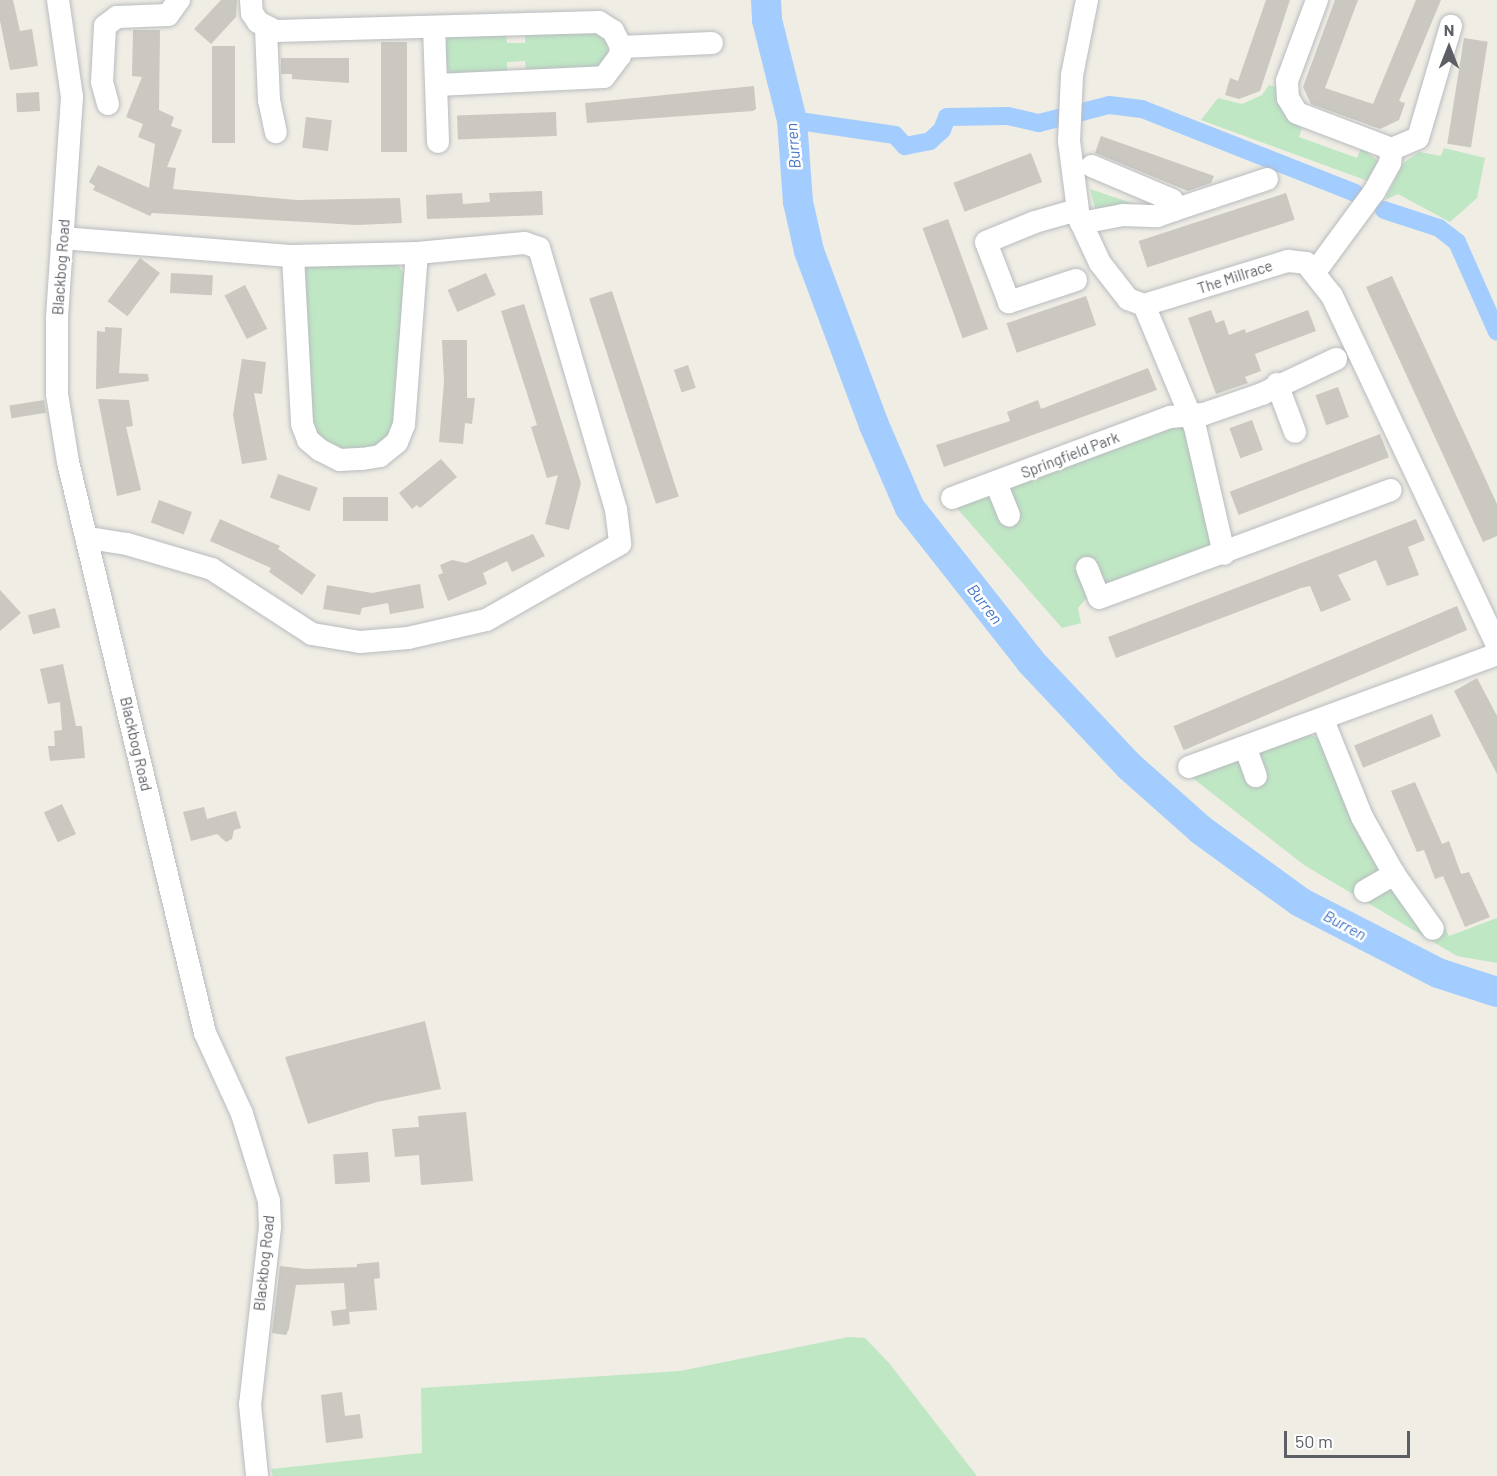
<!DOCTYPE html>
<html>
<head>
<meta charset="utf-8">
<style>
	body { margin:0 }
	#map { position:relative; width:1497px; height:1476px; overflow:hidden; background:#efede4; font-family:Barlow,sans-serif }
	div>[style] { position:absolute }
	.green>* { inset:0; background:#bfe7c4 }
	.water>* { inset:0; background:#a3cdff }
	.canal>* { height:18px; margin:-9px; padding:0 9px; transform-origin:9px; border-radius:9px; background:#a3cdff }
	.river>* { height:30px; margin:-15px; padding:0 15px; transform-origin:15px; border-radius:15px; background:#a3cdff }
	.building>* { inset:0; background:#cac8c0; transform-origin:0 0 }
	.roads { filter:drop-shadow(0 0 2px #b9bbc0) drop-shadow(0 0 2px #b9bbc0) }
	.minor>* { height:22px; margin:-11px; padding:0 11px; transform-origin:11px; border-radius:11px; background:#fff }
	span { translate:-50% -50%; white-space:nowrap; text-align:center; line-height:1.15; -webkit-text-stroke:5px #fff; paint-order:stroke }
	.street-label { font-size:15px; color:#5c5f65 }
	.water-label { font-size:16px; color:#4274c6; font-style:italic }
	.north { position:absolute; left:1419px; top:18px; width:60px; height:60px; -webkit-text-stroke:4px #fff; paint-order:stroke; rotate:0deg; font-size:16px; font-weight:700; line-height:24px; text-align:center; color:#5c5f65 }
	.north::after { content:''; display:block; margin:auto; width:21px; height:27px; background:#5c5f65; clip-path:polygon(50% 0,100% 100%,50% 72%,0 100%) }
	.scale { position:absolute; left:1284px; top:1431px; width:126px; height:27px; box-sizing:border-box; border:3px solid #5c5f65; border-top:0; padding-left:8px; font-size:18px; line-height:21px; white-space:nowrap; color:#5c5f65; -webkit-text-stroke:4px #fff; paint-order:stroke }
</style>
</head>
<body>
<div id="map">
	<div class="green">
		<i style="clip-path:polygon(506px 30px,507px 43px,525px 43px,525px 30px,598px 31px,607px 42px,608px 56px,599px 68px,526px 73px,525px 61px,507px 62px,507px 74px,452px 74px,446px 67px,445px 45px,449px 36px)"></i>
		<i style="clip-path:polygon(1269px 85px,1280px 89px,1303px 125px,1299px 137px,1357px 158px,1362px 146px,1369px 149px,1368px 153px,1379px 162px,1368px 181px,1201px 120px,1218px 98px,1242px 104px,1262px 95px)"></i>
		<i style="clip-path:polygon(1444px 148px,1485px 158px,1477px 198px,1450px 222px,1398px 194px,1385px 200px,1403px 163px,1419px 152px,1441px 156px)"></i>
		<i style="clip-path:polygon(1090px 189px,1143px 207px,1096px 212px)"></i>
		<i style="clip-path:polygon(394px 259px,408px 279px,399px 420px,388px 439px,379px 446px,347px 451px,314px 435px,302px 272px,307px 266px)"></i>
		<i style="clip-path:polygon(1168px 425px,1184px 427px,1214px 543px,1209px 551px,1089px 595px,1078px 608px,1081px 623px,1062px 628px,955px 506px,983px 497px,992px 498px,1011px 491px,1015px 484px)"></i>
		<i style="clip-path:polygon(1308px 734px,1320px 739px,1427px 933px,1444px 926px,1449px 936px,1497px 918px,1497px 963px,1457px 956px,1304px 865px,1190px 776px)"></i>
		<i style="clip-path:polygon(848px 1337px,865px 1338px,889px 1363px,977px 1476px,273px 1476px,271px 1469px,422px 1453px,421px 1388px,680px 1371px)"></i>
	</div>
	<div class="water">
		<i style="clip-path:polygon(759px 0,775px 0,778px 19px,760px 22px)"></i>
		<i style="clip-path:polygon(1443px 967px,1497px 985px,1497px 1001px,1442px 982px)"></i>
	</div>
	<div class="canal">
		<i style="left:792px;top:120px;width:104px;rotate:8.3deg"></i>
		<i style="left:895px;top:135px;width:15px;rotate:48deg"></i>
		<i style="left:905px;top:146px;width:25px;rotate:-11deg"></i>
		<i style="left:930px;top:141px;width:16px;rotate:-43deg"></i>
		<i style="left:942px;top:130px;width:14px;rotate:-69deg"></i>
		<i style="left:947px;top:117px;width:61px;rotate:-0.9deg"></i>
		<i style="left:1008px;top:116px;width:32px;rotate:13deg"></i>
		<i style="left:1039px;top:123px;width:72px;rotate:-14.4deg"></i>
		<i style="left:1109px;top:105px;width:33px;rotate:7deg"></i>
		<i style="left:1142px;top:109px;width:229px;rotate:21.5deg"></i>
		<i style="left:1384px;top:210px;width:58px;rotate:18.1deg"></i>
		<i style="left:1439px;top:228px;width:23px;rotate:38deg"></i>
		<i style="left:1457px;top:242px;width:98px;rotate:66deg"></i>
	</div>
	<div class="river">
		<i style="left:766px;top:0;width:20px;rotate:87deg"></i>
		<i style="left:767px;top:20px;width:103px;rotate:76deg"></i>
		<i style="left:792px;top:120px;width:82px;rotate:85.8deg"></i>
		<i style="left:798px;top:202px;width:50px;rotate:77.3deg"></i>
		<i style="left:809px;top:251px;width:186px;rotate:69.5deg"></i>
		<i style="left:874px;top:425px;width:90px;rotate:66.6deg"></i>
		<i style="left:910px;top:508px;width:196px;rotate:51.8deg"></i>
		<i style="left:1031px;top:662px;width:143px;rotate:46.7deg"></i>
		<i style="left:1129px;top:766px;width:96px;rotate:41.6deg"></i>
		<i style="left:1201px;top:830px;width:122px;rotate:36deg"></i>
		<i style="left:1300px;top:902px;width:155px;rotate:27.2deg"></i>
		<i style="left:1438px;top:973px;width:62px;rotate:17.9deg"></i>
	</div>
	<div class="building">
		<i style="clip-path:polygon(0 0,13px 0,20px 31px,32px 29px,38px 66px,10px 70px,0 21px)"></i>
		<i style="clip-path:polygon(221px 0,237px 0,236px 17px,211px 44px,194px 29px)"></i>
		<i style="clip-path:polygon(1266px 0,1290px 0,1260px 91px,1239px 99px,1225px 95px,1230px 78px,1238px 81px)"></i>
		<i style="clip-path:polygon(1335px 0,1358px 0,1325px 88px,1373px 104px,1416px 0,1441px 0,1399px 101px,1405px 103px,1399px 120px,1380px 129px,1311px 104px,1303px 87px)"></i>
		<i style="clip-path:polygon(133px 30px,160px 30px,159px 110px,174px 117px,171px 126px,182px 130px,167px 167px,176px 168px,173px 189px,297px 200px,400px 198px,402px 223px,357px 225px,152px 213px,150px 216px,93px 190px,95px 186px,89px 182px,98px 165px,149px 188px,155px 144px,138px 137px,143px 124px,126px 117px,142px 77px,132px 76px)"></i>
		<i style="left:1464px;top:38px;width:24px;height:107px;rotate:9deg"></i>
		<i style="left:381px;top:42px;width:26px;height:110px"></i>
		<i style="left:212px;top:46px;width:23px;height:97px"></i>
		<i style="clip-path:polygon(281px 58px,349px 58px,349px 83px,292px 79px,292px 74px,281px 74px)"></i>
		<i style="clip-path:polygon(754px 86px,756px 109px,753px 111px,587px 123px,585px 103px)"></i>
		<i style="left:39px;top:92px;width:19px;height:23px;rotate:87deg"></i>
		<i style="left:556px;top:112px;width:24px;height:99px;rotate:88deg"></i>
		<i style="left:306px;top:117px;width:26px;height:31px;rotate:7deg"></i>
		<i style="clip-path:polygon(1101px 136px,1214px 176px,1211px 183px,1188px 191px,1095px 153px)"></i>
		<i style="left:1031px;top:153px;width:31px;height:83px;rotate:69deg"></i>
		<i style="clip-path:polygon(542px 191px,543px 215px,427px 219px,426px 195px,462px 193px,463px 204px,490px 202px,489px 193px)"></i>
		<i style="left:1286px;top:193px;width:28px;height:155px;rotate:72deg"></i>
		<i style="left:948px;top:219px;width:117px;height:27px;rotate:70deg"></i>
		<i style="left:140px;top:258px;width:25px;height:54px;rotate:37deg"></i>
		<i style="left:171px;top:273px;width:42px;height:20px;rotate:3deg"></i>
		<i style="left:486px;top:273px;width:24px;height:42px;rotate:66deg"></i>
		<i style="clip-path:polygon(1392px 276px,1497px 504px,1497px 536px,1483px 542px,1366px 287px)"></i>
		<i style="left:245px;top:285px;width:49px;height:23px;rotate:63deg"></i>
		<i style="left:612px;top:291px;width:216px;height:24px;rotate:72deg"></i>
		<i style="left:1086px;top:296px;width:31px;height:84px;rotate:71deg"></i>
		<i style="clip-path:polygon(524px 304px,581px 483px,569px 530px,545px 524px,558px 475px,547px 478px,531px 427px,537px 425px,501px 311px)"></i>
		<i style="clip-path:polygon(1211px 310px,1216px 323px,1224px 320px,1229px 335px,1245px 329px,1246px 333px,1308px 310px,1316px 331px,1255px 354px,1261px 371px,1245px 377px,1248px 383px,1216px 394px,1188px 318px)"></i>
		<i style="clip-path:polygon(105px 327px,122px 328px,119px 373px,148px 374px,149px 381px,96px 389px,97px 331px,105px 332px)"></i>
		<i style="clip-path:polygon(442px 340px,467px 340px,467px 398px,475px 398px,472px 424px,465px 423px,463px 444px,439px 442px,444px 382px)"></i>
		<i style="clip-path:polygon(242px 359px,266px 362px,262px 394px,254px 393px,267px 460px,242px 464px,233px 415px)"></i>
		<i style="left:688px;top:365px;width:24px;height:15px;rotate:71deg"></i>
		<i style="clip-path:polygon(1148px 368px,1157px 390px,944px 467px,936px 445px,1010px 421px,1007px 412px,1038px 400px,1041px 409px)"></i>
		<i style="left:1338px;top:387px;width:32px;height:24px;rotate:70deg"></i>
		<i style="clip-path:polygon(98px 399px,129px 400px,133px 426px,126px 427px,141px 490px,117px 496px)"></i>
		<i style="left:44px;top:400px;width:13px;height:35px;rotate:81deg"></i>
		<i style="left:1252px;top:420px;width:32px;height:24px;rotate:70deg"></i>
		<i style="left:1380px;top:434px;width:25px;height:161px;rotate:69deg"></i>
		<i style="clip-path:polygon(441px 459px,457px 477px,420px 508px,417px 505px,412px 509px,399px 493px)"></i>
		<i style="left:278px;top:474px;width:42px;height:25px;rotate:19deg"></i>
		<i style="left:343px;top:497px;width:45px;height:24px"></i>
		<i style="left:159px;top:500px;width:35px;height:24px;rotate:20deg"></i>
		<i style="clip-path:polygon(220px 519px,280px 546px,278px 549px,316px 575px,302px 595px,269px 572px,271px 568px,210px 541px)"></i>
		<i style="clip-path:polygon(1416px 519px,1425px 540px,1408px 547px,1419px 575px,1387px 586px,1376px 560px,1338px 575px,1351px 600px,1321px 612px,1310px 586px,1301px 588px,1116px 658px,1108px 637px)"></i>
		<i style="clip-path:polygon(533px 534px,545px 556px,512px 572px,507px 561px,483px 573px,487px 584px,448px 601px,438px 575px,443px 573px,440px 565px,452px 560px,466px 563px)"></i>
		<i style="clip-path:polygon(420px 584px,424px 608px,390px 614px,388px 603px,362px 608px,360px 615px,323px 609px,327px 585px,372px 593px)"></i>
		<i style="clip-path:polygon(0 590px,21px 613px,0 631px)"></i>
		<i style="left:1457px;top:606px;width:26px;height:308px;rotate:67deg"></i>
		<i style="left:55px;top:608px;width:20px;height:28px;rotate:75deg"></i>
		<i style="clip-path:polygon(63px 664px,76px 726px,82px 726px,85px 758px,50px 761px,48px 746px,55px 746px,54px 731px,62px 730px,60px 702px,48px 704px,40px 669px)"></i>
		<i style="clip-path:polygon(1477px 678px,1497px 716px,1497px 774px,1454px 691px)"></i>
		<i style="left:1432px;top:714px;width:24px;height:84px;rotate:68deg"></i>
		<i style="clip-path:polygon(1415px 782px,1442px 844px,1449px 841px,1461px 874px,1469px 872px,1490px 917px,1465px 927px,1443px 876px,1435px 879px,1424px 850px,1417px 852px,1391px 791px)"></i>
		<i style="left:62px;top:804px;width:33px;height:20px;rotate:65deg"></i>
		<i style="clip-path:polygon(204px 807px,207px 819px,236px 811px,241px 828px,234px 830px,232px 839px,226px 842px,217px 834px,191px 841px,183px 812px)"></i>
		<i style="clip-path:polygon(425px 1021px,441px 1089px,377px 1102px,308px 1124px,285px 1057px)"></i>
		<i style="clip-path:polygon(466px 1112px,473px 1181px,421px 1185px,419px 1155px,395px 1157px,392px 1129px,419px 1127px,418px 1116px)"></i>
		<i style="left:368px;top:1152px;width:30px;height:35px;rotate:86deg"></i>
		<i style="clip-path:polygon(379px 1262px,380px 1278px,374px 1279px,377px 1310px,349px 1312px,350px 1324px,333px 1326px,331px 1311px,346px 1309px,344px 1283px,296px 1285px,289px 1329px,286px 1335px,272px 1333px,280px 1266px,306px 1269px,357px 1267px,357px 1264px)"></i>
		<i style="clip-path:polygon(342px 1392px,345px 1416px,360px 1414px,363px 1438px,326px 1443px,321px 1395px)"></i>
	</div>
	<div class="roads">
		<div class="minor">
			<i style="left:58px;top:0;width:98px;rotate:81.8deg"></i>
			<i style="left:72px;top:97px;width:223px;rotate:93.9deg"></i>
			<i style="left:57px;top:319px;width:75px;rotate:90deg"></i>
			<i style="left:57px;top:394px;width:69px;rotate:80.8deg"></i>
			<i style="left:68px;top:462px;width:587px;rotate:76.51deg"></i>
			<i style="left:205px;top:1033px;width:89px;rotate:65.4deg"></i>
			<i style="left:242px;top:1114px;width:91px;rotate:72.8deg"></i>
			<i style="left:269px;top:1201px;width:26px;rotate:88deg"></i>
			<i style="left:270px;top:1227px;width:178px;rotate:96.4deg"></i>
			<i style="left:250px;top:1404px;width:72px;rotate:84.4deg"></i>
			<i style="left:251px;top:0;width:13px;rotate:86deg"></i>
			<i style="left:252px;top:13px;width:11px;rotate:56deg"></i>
			<i style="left:258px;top:22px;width:20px;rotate:27deg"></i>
			<i style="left:276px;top:31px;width:323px;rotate:-1.6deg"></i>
			<i style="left:599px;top:22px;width:17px;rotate:33deg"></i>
			<i style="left:613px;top:31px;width:18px;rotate:63deg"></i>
			<i style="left:621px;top:47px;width:91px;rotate:-2.5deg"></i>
			<i style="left:1087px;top:0;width:76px;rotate:101.3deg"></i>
			<i style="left:1072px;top:75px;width:66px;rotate:92.6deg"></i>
			<i style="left:1069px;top:141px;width:78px;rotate:82.6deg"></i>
			<i style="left:1079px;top:218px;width:50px;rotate:65deg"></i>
			<i style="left:1100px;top:263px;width:46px;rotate:52.1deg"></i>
			<i style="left:1128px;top:299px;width:17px;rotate:21deg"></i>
			<i style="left:1144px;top:305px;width:151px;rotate:-17deg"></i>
			<i style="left:1288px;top:261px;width:18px;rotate:6deg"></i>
			<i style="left:1306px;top:263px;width:42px;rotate:51.8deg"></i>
			<i style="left:1332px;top:296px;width:386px;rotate:64.7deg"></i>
			<i style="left:1317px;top:0;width:86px;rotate:110.3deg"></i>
			<i style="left:1287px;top:81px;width:17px;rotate:87deg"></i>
			<i style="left:1288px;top:98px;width:17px;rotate:59deg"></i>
			<i style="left:1297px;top:113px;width:102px;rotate:20.8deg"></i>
			<i style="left:1392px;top:149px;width:28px;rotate:-23deg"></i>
			<i style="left:1418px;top:138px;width:117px;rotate:-73.6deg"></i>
			<i style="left:434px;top:27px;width:115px;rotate:88deg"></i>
			<i style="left:266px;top:29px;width:71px;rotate:87.6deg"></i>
			<i style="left:269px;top:100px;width:33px;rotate:78deg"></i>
			<i style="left:437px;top:85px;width:167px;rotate:-2.7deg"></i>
			<i style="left:604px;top:77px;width:26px;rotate:-53deg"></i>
			<i style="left:620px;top:56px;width:9px;rotate:-84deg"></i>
			<i style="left:108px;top:104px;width:23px;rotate:-105deg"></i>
			<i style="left:102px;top:82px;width:56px;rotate:-86.9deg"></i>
			<i style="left:105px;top:26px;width:15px;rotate:-37deg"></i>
			<i style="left:117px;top:17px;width:51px;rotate:-2.2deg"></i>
			<i style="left:168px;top:15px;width:19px;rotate:-54deg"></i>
			<i style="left:1174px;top:210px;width:98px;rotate:-18.4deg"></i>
			<i style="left:1081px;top:223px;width:43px;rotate:-10.8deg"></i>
			<i style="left:1123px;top:215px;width:34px;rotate:2deg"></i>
			<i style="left:1157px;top:216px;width:18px;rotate:-19deg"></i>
			<i style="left:1174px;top:210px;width:10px;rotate:-101deg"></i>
			<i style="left:1172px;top:200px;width:87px;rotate:-157deg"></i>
			<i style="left:62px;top:238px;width:232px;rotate:4.5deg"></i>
			<i style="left:293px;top:256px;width:124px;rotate:-1.4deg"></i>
			<i style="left:417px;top:253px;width:108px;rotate:-5.3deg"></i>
			<i style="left:525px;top:243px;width:15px;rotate:20deg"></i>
			<i style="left:539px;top:248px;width:272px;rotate:73.6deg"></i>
			<i style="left:616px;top:509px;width:35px;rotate:83deg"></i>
			<i style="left:620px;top:544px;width:154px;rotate:150.4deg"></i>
			<i style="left:486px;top:620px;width:80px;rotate:167deg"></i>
			<i style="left:408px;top:638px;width:48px;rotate:175.2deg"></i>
			<i style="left:360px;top:642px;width:49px;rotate:-170.5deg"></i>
			<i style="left:312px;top:634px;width:119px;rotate:-147deg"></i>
			<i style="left:212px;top:569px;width:89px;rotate:-163.6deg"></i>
			<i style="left:127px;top:544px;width:38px;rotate:-171deg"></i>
			<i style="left:293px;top:256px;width:168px;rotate:86.9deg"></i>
			<i style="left:302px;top:424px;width:17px;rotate:69deg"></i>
			<i style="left:308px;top:440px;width:16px;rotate:40deg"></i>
			<i style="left:320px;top:450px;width:22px;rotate:27deg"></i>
			<i style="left:340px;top:460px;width:22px;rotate:-3deg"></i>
			<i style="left:362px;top:459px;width:18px;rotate:-9deg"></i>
			<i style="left:380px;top:456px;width:22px;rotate:-39deg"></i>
			<i style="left:397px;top:442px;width:18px;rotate:-68deg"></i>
			<i style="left:404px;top:425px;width:172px;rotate:-85.7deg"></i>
			<i style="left:1315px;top:272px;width:99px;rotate:-53.6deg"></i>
			<i style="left:1374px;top:192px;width:33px;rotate:-61deg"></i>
			<i style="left:1390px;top:163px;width:14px;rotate:-82deg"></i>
			<i style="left:1076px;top:280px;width:71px;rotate:161.8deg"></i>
			<i style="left:1009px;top:302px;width:64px;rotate:-111deg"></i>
			<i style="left:986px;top:242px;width:53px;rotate:-22.2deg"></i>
			<i style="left:1035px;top:222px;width:44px;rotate:-15.9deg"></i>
			<i style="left:1144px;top:305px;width:132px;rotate:67.3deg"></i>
			<i style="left:1195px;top:427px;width:130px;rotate:77.1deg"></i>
			<i style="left:1277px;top:384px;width:51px;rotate:69.4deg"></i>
			<i style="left:996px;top:483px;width:35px;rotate:68deg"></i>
			<i style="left:952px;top:498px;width:233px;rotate:-20.4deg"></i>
			<i style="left:1170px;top:417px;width:34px;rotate:-5deg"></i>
			<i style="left:1204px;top:414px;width:61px;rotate:-19deg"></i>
			<i style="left:1262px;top:394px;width:82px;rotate:-25.3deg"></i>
			<i style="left:1087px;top:568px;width:32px;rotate:68deg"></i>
			<i style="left:1099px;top:598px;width:311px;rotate:-20.3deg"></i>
			<i style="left:1323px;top:720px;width:105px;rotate:68.1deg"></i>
			<i style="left:1362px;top:817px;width:65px;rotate:60.7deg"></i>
			<i style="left:1394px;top:874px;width:67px;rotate:54.7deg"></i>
			<i style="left:1246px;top:749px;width:29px;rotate:70deg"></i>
			<i style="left:1189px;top:767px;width:328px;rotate:-20.1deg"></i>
			<i style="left:1365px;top:891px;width:34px;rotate:-30deg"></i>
		</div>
	</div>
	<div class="street-label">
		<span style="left:61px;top:267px;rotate:-86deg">Blackbog Road</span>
		<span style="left:1235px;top:277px;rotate:-18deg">The Millrace</span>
		<span style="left:1070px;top:455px;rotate:-21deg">Springfield Park</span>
		<span style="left:136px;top:744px;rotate:77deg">Blackbog Road</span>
		<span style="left:264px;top:1263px;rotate:-84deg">Blackbog Road</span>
	</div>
	<div class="water-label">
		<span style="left:793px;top:146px;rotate:-95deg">Burren</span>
		<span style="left:985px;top:604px;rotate:52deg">Burren</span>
		<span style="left:1345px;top:925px;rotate:28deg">Burren</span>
	</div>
	<div class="north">N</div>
	<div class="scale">50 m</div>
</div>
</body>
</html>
